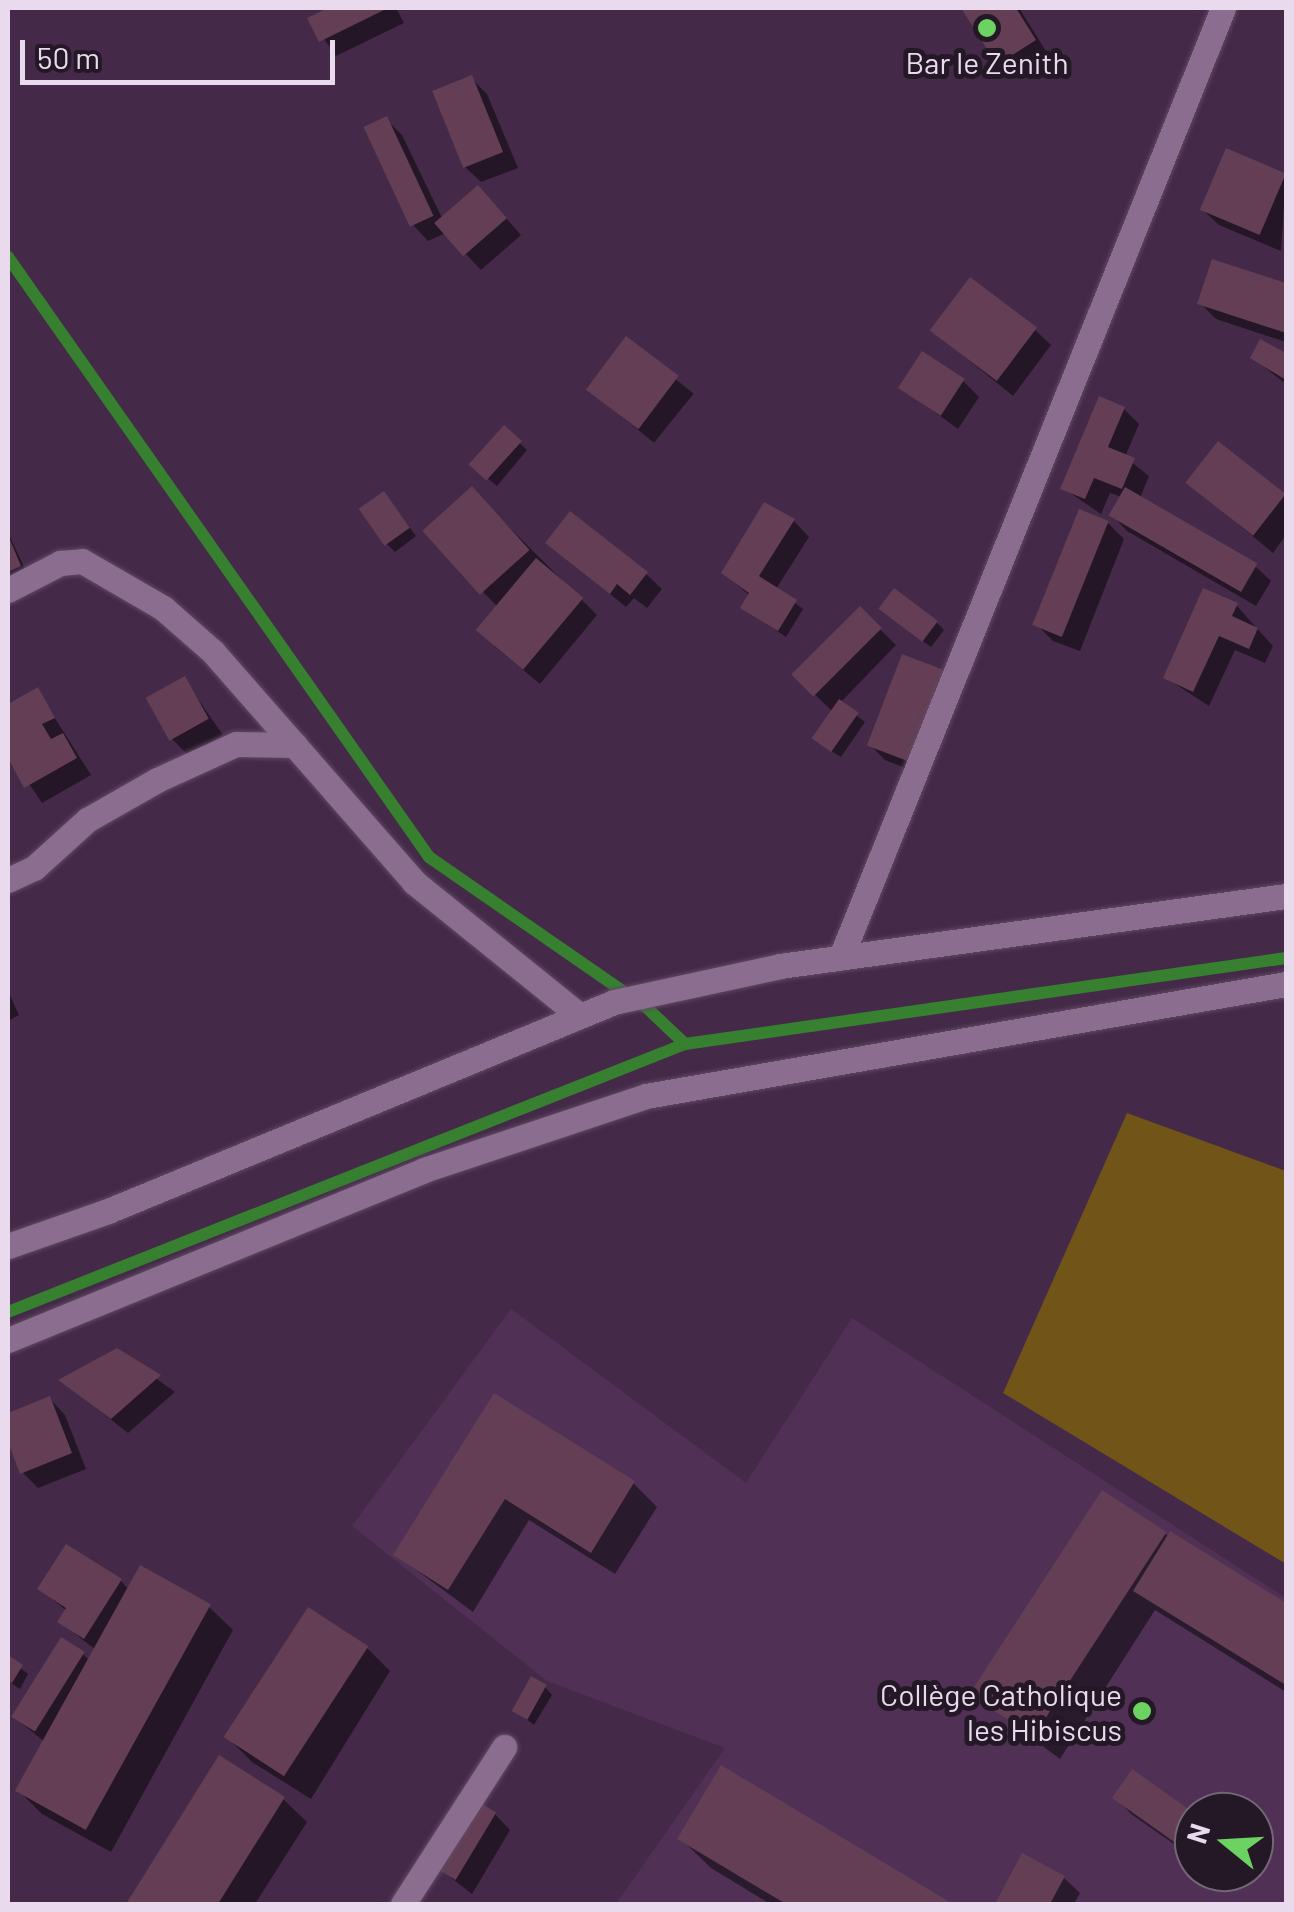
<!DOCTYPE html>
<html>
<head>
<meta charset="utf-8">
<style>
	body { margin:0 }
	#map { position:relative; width:1294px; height:1912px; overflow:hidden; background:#442a48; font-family:Barlow,sans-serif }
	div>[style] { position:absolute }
	.built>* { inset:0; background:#503155 }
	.green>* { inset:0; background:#715518 }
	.shadow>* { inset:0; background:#0007; transform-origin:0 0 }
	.stream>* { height:12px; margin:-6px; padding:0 6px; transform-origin:6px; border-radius:6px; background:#368030 }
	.building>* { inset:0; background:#633e55; transform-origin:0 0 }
	.roads { filter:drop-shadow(0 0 2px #604963) drop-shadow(0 0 2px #604963) }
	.minor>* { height:25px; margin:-12.5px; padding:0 12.5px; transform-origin:12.5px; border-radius:12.5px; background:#8b6d8f }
	.dots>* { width:28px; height:28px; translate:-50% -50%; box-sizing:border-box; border:5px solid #241826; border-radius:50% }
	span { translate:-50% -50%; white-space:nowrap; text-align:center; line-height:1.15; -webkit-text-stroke:10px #241826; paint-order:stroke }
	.poi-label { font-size:30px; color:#eadaed }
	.right { translate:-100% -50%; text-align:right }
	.frame { position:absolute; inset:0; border:10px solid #eadaed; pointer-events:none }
	.north { position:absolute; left:1174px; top:1792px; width:100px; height:100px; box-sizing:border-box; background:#241826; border:2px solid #736676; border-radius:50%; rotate:288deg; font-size:28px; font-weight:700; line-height:40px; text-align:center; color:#eadaed }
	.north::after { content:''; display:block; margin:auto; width:35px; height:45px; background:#6cd362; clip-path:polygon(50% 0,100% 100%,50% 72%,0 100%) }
	.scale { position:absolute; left:20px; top:40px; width:315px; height:45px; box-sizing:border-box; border:5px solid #eadaed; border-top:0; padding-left:12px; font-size:30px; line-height:35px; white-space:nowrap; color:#eadaed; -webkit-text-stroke:8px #241826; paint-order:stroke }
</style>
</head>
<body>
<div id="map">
	<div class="built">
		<i style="clip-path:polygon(evenodd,511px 1309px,746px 1483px,852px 1318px,1286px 1598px,1286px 1904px,616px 1904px,725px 1748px,547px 1681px,352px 1526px,511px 1309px,1194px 1812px,1254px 1812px,1254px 1872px,1194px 1872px,1194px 1812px)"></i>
	</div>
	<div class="green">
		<i style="clip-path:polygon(1127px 1113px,1286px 1171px,1286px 1564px,1003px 1393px)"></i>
	</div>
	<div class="shadow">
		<i style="clip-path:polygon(333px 8px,396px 8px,404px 23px,336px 56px,310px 19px)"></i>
		<i style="clip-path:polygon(964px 8px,1019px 8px,1049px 56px,1014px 79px)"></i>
		<i style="clip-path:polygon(471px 78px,487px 94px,518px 168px,481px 182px,465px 167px)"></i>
		<i style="clip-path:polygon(386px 119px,402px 135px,443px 220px,493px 204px,521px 235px,481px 270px,446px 233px,428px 241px,413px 225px)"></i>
		<i style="clip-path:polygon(1227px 152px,1286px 176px,1281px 251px,1219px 225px,1203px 210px)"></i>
		<i style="clip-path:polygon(1214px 262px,1286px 285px,1286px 342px,1216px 319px,1200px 303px)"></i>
		<i style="clip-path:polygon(1035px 330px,1051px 345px,1013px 396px,933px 331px)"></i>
		<i style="left:626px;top:339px;width:87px;height:63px;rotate:39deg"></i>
		<i style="clip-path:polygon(1261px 342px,1286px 356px,1286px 384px,1253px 358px)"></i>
		<i style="clip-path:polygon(963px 381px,979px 397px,958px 429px,902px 388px)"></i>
		<i style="clip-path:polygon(1124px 409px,1139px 424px,1125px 457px,1149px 476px,1140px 498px,1255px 566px,1271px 581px,1256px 606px,1127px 531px,1112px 515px,1122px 497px,1110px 493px,1101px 514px,1063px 488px)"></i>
		<i style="clip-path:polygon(504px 429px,527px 450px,497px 486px,480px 472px)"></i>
		<i style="clip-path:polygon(1219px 445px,1286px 497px,1286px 535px,1273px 553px,1189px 483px)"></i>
		<i style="clip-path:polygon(391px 502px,416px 536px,395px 552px,387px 544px)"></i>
		<i style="clip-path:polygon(487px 505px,597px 615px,540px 684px,494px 646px,498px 607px,484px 593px)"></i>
		<i style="clip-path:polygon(794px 521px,809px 537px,776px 589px,803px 609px,786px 637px,743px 608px,750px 596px,724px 573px)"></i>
		<i style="clip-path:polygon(1108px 523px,1124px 539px,1080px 651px,1053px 641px,1037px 625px)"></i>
		<i style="clip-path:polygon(8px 533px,27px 573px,8px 583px)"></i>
		<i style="clip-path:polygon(548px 543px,646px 574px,662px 589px,647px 608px,634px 598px,626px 607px)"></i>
		<i style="clip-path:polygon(1236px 605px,1273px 646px,1265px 663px,1235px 650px,1209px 706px,1166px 678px)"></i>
		<i style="clip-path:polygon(860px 610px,896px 645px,840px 703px,865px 722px,841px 757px,823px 746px,833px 712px,796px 676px)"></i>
		<i style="clip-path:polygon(889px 616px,936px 622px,944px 630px,931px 647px)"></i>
		<i style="clip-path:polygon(947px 674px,963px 690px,928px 777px,885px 760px,869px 744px)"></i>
		<i style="clip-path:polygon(184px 679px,223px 735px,188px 755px,172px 739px)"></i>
		<i style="clip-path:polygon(37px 690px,91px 775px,42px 803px,8px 752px,8px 706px)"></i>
		<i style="clip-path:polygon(8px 991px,19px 1015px,8px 1021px)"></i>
		<i style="clip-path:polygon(117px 1351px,175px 1392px,128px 1433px,62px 1381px)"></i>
		<i style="clip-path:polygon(495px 1396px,633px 1483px,657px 1507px,615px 1574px,529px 1520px,473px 1612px,396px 1555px)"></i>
		<i style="clip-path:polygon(50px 1399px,65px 1415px,86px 1469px,38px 1488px,22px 1472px,8px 1416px)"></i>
		<i style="clip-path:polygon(1165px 1534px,1286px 1605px,1286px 1692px,1155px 1610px,1060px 1759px,974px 1695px)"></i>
		<i style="clip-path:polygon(121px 1581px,129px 1590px,209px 1607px,233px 1630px,111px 1852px,42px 1814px,19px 1791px,46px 1743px,14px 1717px,83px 1654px,90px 1661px,96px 1650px,60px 1622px,67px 1611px,40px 1589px)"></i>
		<i style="clip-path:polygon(367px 1648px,390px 1671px,311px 1799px,252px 1762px,229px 1739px)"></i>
		<i style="clip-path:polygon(8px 1658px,28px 1674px,20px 1689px,8px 1681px)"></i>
		<i style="clip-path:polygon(545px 1687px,552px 1695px,534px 1725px,514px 1709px)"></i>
		<i style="clip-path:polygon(220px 1759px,283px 1799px,307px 1822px,255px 1904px,129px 1904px)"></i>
		<i style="clip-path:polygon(722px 1769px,948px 1904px,770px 1904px,711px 1868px,680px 1838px)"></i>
		<i style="clip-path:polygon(1116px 1798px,1194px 1816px,1194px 1858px,1131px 1814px)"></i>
		<i style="clip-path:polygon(495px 1814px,510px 1830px,472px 1894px,436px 1866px)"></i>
		<i style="clip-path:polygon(1023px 1857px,1064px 1878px,1080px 1893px,1074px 1904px,998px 1904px)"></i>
		<i style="clip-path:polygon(1214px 1872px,1230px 1872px,1225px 1879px)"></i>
	</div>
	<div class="stream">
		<i style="left:8px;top:257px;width:733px;rotate:54.94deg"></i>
		<i style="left:429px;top:857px;width:264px;rotate:34.7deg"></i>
		<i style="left:646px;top:1007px;width:54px;rotate:43.5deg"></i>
		<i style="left:8px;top:1312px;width:728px;rotate:-21.6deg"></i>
		<i style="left:685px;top:1044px;width:607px;rotate:-8.14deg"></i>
	</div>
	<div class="building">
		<i style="clip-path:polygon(328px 8px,388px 8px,319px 42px,307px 18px)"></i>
		<i style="clip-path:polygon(961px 8px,1016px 8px,1036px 40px,997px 65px)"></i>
		<i style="left:472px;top:75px;width:83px;height:43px;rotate:68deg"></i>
		<i style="left:387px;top:116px;width:110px;height:26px;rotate:65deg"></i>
		<i style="left:1226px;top:148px;width:65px;height:67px;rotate:23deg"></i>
		<i style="left:478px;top:185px;width:44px;height:58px;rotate:49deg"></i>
		<i style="clip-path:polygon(1212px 259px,1286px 283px,1286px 333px,1197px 304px)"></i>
		<i style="left:970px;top:277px;width:84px;height:67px;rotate:37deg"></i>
		<i style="left:626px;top:336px;width:66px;height:67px;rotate:37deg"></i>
		<i style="clip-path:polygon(1260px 339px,1286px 353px,1286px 380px,1250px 358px)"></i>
		<i style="left:922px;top:351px;width:51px;height:44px;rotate:33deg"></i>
		<i style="clip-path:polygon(1099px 396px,1125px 407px,1108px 447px,1135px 458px,1122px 489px,1094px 478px,1085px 499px,1060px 489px)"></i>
		<i style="left:504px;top:425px;width:24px;height:53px;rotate:42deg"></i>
		<i style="left:1218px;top:441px;width:86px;height:53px;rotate:38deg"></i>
		<i style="left:472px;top:486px;width:86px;height:67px;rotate:48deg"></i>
		<i style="left:1125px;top:487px;width:153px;height:33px;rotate:30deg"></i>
		<i style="left:384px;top:491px;width:45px;height:31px;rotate:55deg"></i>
		<i style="clip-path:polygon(764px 502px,795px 519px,759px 576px,797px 600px,778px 631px,740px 608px,749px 593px,721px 573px)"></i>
		<i style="left:1079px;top:509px;width:32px;height:125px;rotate:22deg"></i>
		<i style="clip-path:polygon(570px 511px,648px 572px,630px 595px,617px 584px,610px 594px,545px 543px)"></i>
		<i style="clip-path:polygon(8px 535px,21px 566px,8px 572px)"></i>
		<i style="left:536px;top:558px;width:62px;height:94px;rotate:40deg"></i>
		<i style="left:894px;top:588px;width:55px;height:26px;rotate:37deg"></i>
		<i style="clip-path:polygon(1203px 588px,1238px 603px,1232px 616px,1258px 628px,1249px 649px,1219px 636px,1193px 692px,1163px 678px)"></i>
		<i style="left:860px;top:606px;width:31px;height:97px;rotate:45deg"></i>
		<i style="left:902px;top:654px;width:49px;height:98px;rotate:21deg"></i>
		<i style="left:185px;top:676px;width:49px;height:45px;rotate:61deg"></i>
		<i style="clip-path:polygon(38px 687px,55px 718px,42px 724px,51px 739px,63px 733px,77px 758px,24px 788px,8px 758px,8px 704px)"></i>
		<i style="left:839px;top:699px;width:24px;height:48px;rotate:35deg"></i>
		<i style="clip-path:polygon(117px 1348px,161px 1375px,111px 1419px,58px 1380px)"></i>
		<i style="clip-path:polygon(494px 1393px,635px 1481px,591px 1553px,505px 1499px,448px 1590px,393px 1555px)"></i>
		<i style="clip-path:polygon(50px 1396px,72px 1453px,20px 1474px,8px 1442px,8px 1413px)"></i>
		<i style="left:1102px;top:1490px;width:77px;height:244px;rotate:33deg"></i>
		<i style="clip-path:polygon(1170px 1531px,1286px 1603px,1286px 1685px,1133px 1591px)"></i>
		<i style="clip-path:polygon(66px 1544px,122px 1579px,84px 1639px,57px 1622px,66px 1608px,37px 1589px)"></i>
		<i style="left:140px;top:1565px;width:81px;height:258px;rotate:29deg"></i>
		<i style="left:308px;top:1607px;width:72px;height:155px;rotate:33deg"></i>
		<i style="left:61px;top:1637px;width:28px;height:94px;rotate:32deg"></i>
		<i style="clip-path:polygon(8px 1655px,23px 1665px,12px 1683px,8px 1681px)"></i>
		<i style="left:531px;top:1676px;width:18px;height:40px;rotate:29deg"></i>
		<i style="clip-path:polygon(219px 1755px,285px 1797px,218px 1904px,126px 1904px)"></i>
		<i style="clip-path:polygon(721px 1765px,953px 1904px,786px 1904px,677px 1839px)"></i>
		<i style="clip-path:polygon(1132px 1769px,1194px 1813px,1194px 1856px,1112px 1798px)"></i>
		<i style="left:474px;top:1799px;width:26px;height:79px;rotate:31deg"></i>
		<i style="clip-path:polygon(1022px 1853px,1065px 1876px,1050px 1904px,995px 1904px)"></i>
	</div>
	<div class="roads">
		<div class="minor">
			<i style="left:8px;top:590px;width:59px;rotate:-27.4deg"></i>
			<i style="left:60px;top:563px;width:22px;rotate:-5deg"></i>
			<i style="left:82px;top:561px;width:94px;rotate:30.1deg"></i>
			<i style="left:163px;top:608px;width:67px;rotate:41.3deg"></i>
			<i style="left:213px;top:652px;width:305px;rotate:48.8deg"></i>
			<i style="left:414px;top:882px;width:212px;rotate:38.9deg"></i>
			<i style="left:8px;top:880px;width:29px;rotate:-25deg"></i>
			<i style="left:34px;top:868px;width:72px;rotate:-42.2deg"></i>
			<i style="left:87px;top:820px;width:81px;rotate:-29.7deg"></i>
			<i style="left:157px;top:780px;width:87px;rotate:-24.5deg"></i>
			<i style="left:236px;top:744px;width:59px;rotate:1deg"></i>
			<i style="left:841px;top:957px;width:1023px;rotate:-68.07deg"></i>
			<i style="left:8px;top:1246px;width:106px;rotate:-19.3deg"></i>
			<i style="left:108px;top:1211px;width:547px;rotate:-22.44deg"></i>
			<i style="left:614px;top:1002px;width:170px;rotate:-12.2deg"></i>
			<i style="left:780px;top:966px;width:511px;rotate:-7.88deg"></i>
			<i style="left:8px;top:1340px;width:449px;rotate:-22.2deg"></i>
			<i style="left:424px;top:1170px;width:234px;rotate:-18.4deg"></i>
			<i style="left:646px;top:1096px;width:650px;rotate:-9.93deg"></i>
			<i style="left:403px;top:1904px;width:187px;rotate:-57.2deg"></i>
		</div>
	</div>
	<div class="dots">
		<i style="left:987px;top:28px;background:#6cd362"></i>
		<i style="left:1142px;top:1711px;background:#6cd362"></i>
	</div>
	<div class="poi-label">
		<span style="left:987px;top:62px">Bar le Zenith</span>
		<span class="right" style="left:1122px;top:1711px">Collège Catholique<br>les Hibiscus</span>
	</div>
	<div class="frame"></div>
	<div class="north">N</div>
	<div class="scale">50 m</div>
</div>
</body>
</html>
